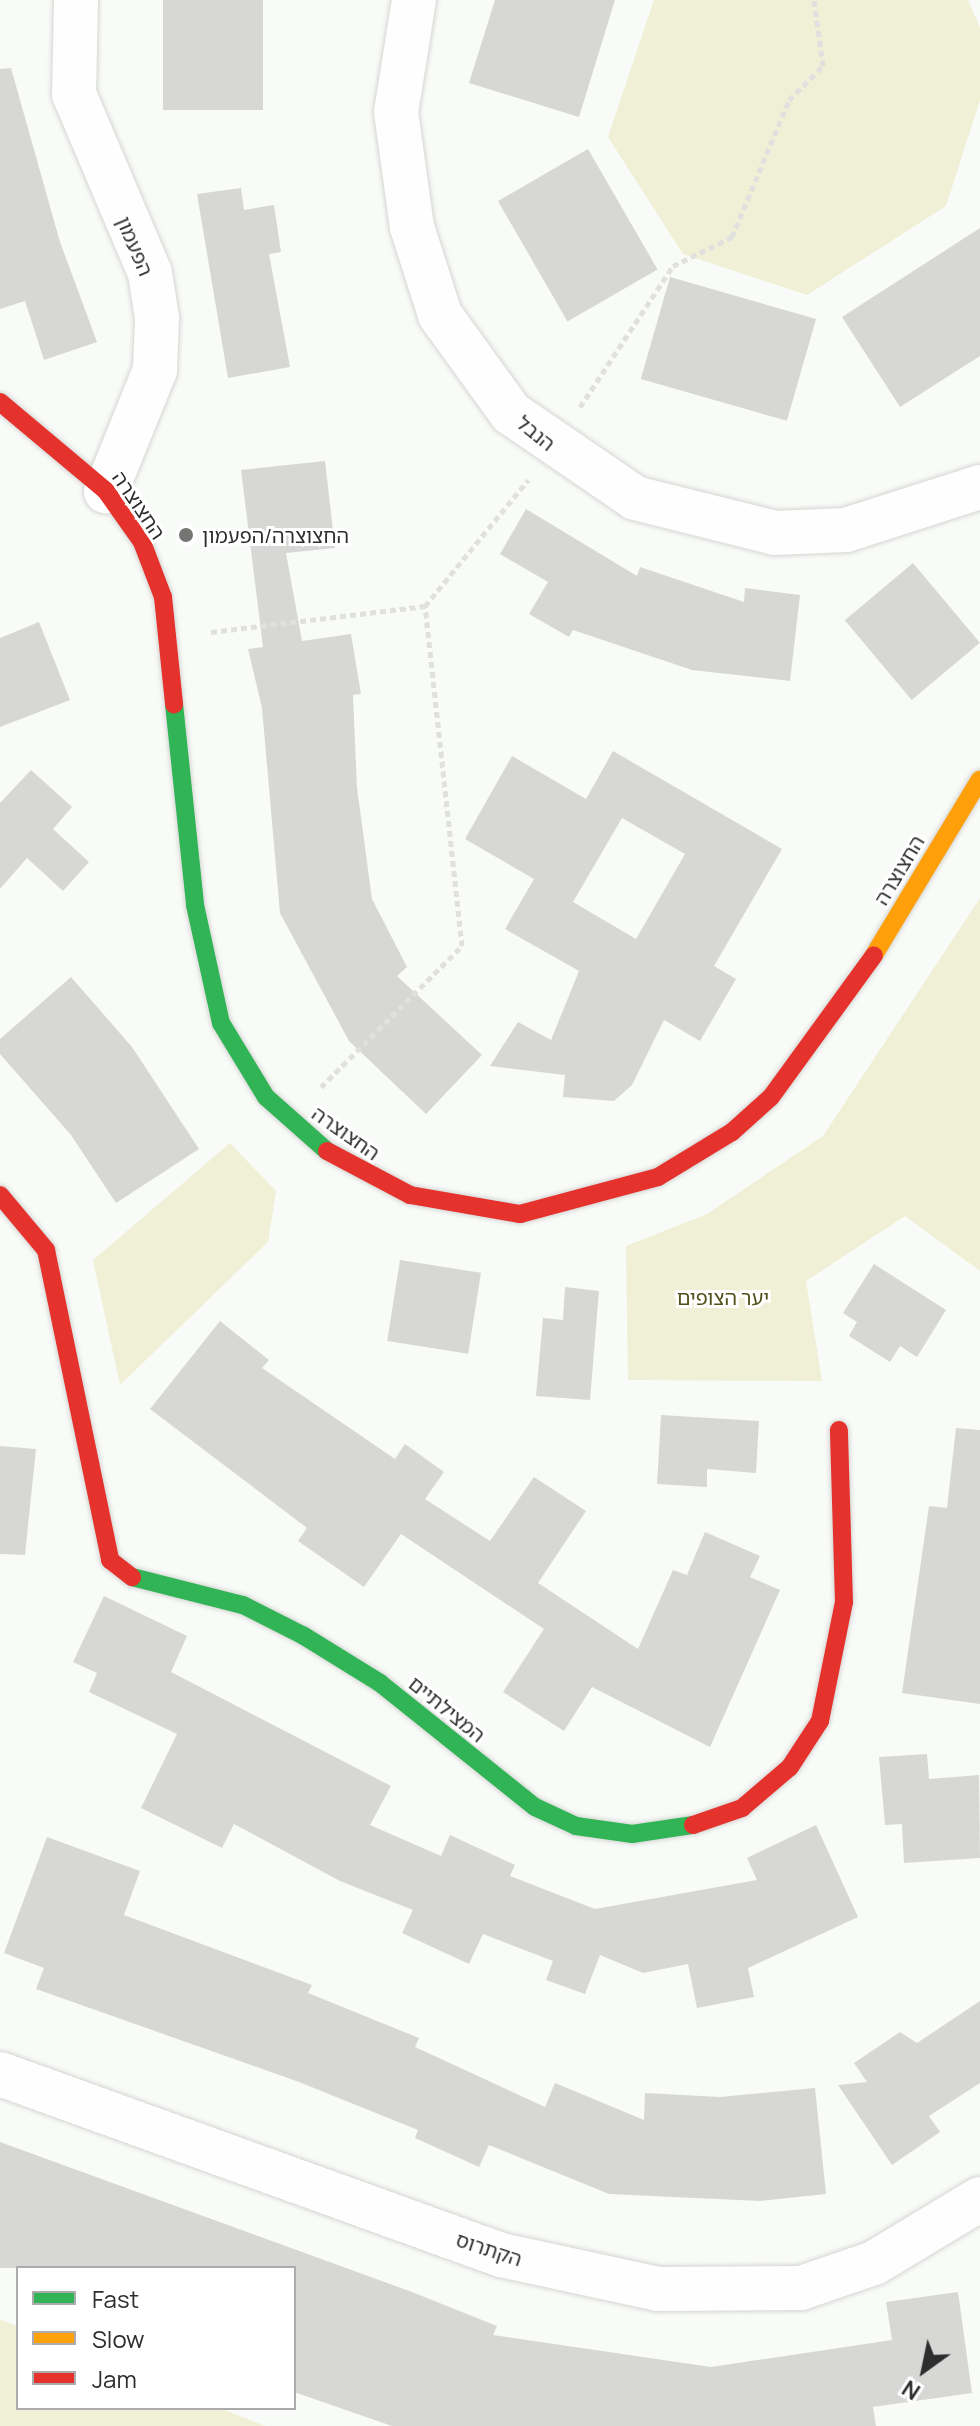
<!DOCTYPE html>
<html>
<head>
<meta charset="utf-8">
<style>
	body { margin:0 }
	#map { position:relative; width:980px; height:2426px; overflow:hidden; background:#f9fbf8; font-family:Manrope,"Noto Sans Hebrew",sans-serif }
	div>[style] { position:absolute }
	.green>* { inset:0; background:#eff0d5 }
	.building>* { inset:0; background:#d7d8d6; transform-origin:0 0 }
	.path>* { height:5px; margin-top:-2.5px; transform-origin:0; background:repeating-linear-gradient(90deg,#e0e0df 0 6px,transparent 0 10px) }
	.roads { filter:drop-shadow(0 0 2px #d5d6d4) drop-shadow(0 0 2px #d5d6d4) }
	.street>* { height:44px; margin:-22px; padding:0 22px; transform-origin:22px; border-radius:22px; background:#fefefe }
	.fast>* { height:18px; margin:-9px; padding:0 9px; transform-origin:9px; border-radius:9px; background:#30b455 }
	.slow>* { height:18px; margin:-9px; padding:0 9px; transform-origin:9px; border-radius:9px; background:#ff9f0a }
	.jam>* { height:18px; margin:-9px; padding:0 9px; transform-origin:9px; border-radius:9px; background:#e5322d }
	.dots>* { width:22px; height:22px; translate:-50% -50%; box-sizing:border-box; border:4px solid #fff; border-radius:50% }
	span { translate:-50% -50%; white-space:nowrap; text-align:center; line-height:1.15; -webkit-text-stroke:6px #fff; paint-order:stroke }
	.street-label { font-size:20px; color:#2c2d2c }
	.poi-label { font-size:20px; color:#2c2d2c }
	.left { translate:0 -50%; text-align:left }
	.park-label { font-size:20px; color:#515019 }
	.legend { position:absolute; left:16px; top:2266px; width:280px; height:144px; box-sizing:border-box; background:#fff; border:2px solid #ababab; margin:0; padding:10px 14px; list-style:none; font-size:24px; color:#2c2d2c }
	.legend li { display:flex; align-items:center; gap:16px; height:40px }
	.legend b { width:40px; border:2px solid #ababab }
	.north { position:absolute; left:884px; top:2330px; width:80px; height:80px; -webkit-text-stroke:6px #fff; paint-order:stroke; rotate:213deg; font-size:22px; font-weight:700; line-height:32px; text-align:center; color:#2c2d2c }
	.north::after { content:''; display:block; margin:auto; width:28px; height:36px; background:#2c2d2c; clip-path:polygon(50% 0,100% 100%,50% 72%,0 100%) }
</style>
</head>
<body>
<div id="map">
	<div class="green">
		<i style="clip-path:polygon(654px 0,968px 0,980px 28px,980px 100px,946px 206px,807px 295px,683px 254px,608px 137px)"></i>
		<i style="clip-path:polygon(980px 898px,980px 1271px,905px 1216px,806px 1281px,822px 1381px,628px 1380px,626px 1246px,707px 1214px,823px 1136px)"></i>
		<i style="clip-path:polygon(230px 1143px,276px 1191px,268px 1242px,120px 1385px,93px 1260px)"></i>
		<i style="clip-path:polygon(0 2319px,18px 2327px,18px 2408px,220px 2408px,265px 2426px,0 2426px)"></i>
	</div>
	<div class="building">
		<i style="left:163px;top:0;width:100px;height:110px"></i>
		<i style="clip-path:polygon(495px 0,615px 0,579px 117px,469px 83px)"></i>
		<i style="clip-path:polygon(11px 68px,60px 242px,97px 342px,44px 360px,25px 301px,0 309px,0 69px)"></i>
		<i style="left:588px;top:149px;width:139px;height:104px;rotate:60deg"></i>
		<i style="clip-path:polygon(241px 188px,244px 210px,274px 205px,281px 252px,269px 254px,290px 367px,228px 378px,197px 194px)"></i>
		<i style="clip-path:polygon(980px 228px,980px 356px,900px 407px,842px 317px)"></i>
		<i style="left:670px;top:277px;width:152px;height:106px;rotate:16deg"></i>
		<i style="clip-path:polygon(325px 461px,335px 548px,286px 553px,302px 641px,351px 634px,361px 694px,353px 695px,357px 788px,372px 899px,407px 967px,397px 976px,482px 1055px,426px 1114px,349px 1041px,280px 913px,262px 708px,248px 649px,263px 647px,241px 470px)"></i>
		<i style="clip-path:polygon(526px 509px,637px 576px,640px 567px,744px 602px,745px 588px,800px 595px,790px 681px,692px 670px,573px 630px,569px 637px,529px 614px,548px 582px,500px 554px)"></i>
		<i style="left:913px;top:563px;width:104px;height:89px;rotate:50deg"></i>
		<i style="clip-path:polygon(39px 622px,70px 700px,0 727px,0 638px)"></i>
		<i style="clip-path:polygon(evenodd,613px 751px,782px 849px,714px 966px,736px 979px,700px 1041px,664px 1020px,632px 1085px,614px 1101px,563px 1097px,565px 1075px,490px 1066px,518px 1022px,551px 1040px,579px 971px,505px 929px,534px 879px,465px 839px,512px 756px,586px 799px,613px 751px,622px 818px,685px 854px,636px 939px,573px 902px,622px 818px)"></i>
		<i style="clip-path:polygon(31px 770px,72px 807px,53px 829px,89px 862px,63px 891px,27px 858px,0 889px,0 803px)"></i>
		<i style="clip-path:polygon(71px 977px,132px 1047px,199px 1149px,116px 1203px,71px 1135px,0 1054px,0 1039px)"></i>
		<i style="left:400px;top:1260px;width:82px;height:82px;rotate:9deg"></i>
		<i style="clip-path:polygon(874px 1264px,946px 1310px,917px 1357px,900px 1346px,890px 1362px,849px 1336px,857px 1322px,843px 1313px)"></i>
		<i style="clip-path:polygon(565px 1287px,599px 1291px,590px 1400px,536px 1396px,543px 1318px,563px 1320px)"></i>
		<i style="clip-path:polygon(220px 1321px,269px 1360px,262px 1368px,395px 1459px,405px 1444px,444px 1472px,425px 1499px,490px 1541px,534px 1477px,586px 1511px,538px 1583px,638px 1649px,673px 1570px,687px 1575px,705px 1532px,760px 1556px,750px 1577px,780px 1590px,710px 1747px,592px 1687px,564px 1731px,503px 1692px,544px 1629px,401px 1534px,364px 1587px,298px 1541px,307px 1528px,150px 1409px)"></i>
		<i style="clip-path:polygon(661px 1415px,759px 1421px,756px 1473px,707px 1469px,707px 1487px,657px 1484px)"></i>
		<i style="clip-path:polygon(956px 1428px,980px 1430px,980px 1704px,902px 1693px,929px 1506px,947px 1508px)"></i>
		<i style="clip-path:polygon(0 1446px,36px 1449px,25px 1555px,0 1554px)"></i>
		<i style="clip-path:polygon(104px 1596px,187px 1636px,171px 1672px,391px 1786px,370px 1825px,441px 1856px,450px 1835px,515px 1865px,510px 1876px,595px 1909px,757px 1880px,747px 1858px,816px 1825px,858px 1917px,748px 1968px,754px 1997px,697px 2008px,688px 1964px,643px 1973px,600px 1955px,585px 1994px,546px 1980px,553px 1961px,483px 1934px,469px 1964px,402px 1933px,413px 1910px,340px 1881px,234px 1824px,222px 1848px,141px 1808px,177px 1734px,89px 1692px,97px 1673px,73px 1662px)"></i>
		<i style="clip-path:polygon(927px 1754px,929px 1779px,979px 1775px,980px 1858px,904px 1863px,902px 1824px,885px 1825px,879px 1757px)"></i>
		<i style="clip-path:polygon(47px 1837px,140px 1871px,124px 1915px,312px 1985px,308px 1993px,419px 2038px,415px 2047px,545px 2107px,555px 2083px,644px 2120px,645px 2093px,720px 2097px,815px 2088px,826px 2194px,760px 2201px,609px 2194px,489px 2145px,479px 2167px,415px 2138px,418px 2130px,299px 2082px,36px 1989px,44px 1968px,4px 1953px)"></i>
		<i style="clip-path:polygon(980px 2001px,980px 2083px,929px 2116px,940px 2132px,892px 2165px,838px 2085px,867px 2082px,854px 2063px,900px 2032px,917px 2043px)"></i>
		<i style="clip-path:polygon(0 2142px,412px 2292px,497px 2326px,493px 2335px,711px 2367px,892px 2340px,886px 2302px,958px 2292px,972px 2393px,873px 2407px,876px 2426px,392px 2426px,294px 2392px,294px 2268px,0 2268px)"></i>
	</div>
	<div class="path">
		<i style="left:580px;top:407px;width:169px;rotate:-56.6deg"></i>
		<i style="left:673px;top:266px;width:66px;rotate:-26.2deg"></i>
		<i style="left:732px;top:237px;width:148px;rotate:-67.4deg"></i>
		<i style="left:789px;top:100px;width:48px;rotate:-45deg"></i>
		<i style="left:823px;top:66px;width:67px;rotate:-97.8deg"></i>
		<i style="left:211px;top:632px;width:216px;rotate:-6.9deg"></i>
		<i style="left:425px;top:606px;width:163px;rotate:-50.7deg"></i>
		<i style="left:321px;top:1087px;width:199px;rotate:-45deg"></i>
		<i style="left:462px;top:946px;width:342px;rotate:-96.2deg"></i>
	</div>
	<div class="roads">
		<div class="street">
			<i style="left:76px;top:0;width:94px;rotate:91.2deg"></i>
			<i style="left:74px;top:94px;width:194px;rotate:67deg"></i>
			<i style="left:150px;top:273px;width:46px;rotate:81.2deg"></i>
			<i style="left:157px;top:318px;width:52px;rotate:92.2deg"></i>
			<i style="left:155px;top:370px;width:131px;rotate:112deg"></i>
			<i style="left:414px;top:0;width:113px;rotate:99.1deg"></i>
			<i style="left:396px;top:112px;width:116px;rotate:82.1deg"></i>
			<i style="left:412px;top:227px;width:92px;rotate:72.3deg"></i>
			<i style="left:440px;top:315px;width:121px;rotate:54.1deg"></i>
			<i style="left:511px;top:413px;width:150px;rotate:34.4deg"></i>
			<i style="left:635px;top:498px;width:144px;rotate:14deg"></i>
			<i style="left:775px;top:533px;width:71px;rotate:-2.4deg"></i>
			<i style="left:846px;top:530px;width:141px;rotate:-17.8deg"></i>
			<i style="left:0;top:2074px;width:533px;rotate:19.86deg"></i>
			<i style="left:501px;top:2255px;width:161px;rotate:12.2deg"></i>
			<i style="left:658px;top:2289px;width:143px;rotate:-0.4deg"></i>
			<i style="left:801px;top:2288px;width:77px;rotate:-18.9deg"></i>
			<i style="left:874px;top:2263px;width:124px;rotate:-31.1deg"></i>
		</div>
		<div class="fast">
			<i style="left:174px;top:704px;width:202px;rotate:84deg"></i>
			<i style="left:195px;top:905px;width:121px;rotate:77.6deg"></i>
			<i style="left:221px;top:1023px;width:87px;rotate:58.7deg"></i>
			<i style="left:266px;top:1097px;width:81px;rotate:41.5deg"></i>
			<i style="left:132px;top:1577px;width:114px;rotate:14.2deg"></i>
			<i style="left:243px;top:1605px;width:68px;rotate:26.9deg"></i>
			<i style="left:304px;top:1636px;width:89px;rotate:31.7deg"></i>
			<i style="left:380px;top:1683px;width:198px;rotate:38.7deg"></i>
			<i style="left:535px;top:1807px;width:45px;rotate:24.9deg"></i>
			<i style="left:576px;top:1826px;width:57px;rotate:8.1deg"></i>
			<i style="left:632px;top:1834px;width:62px;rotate:-8.4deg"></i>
		</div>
		<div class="slow">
			<i style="left:874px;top:955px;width:205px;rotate:-58.9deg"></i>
		</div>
		<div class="jam">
			<i style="left:0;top:402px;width:138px;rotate:40deg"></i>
			<i style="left:106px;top:491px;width:62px;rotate:54.8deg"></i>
			<i style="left:142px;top:542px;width:59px;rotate:69.1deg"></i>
			<i style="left:163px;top:597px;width:108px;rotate:84.1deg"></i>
			<i style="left:327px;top:1151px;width:94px;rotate:27.9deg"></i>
			<i style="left:410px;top:1195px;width:112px;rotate:9.8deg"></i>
			<i style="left:520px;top:1214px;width:143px;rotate:-15deg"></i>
			<i style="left:658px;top:1177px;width:87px;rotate:-31.3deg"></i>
			<i style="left:732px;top:1132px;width:52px;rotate:-41.9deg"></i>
			<i style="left:771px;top:1097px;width:175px;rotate:-54deg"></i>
			<i style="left:0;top:1195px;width:72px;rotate:50.1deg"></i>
			<i style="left:46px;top:1250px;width:317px;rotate:78.3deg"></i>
			<i style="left:110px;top:1560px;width:28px;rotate:38deg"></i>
			<i style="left:693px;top:1825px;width:52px;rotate:-19.1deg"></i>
			<i style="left:742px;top:1808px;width:63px;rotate:-40.5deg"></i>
			<i style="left:790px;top:1767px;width:55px;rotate:-56.9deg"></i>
			<i style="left:820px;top:1721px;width:121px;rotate:-78.6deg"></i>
			<i style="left:844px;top:1602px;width:172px;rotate:-91.7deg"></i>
		</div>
	</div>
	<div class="dots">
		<i style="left:186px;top:535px;background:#747573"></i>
	</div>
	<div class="street-label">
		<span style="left:135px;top:246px;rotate:67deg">הפעמון</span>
		<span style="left:536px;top:433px;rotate:39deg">הנבל</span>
		<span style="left:139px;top:505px;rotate:56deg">החצוצרה</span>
		<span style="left:899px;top:870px;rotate:-59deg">החצוצרה</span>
		<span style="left:346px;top:1133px;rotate:35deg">החצוצרה</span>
		<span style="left:447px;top:1709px;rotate:39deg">המצילתיים</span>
		<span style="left:489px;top:2249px;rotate:18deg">הקתרוס</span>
	</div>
	<div class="poi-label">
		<span class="left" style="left:202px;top:535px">החצוצרה/הפעמון</span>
	</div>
	<div class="park-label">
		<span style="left:723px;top:1297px">יער הצופים</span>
	</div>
	<ul class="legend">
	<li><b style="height:10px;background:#30b455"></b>Fast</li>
	<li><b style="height:10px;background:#ff9f0a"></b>Slow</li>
	<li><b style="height:10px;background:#e5322d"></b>Jam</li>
	</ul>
	<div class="north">N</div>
</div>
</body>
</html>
